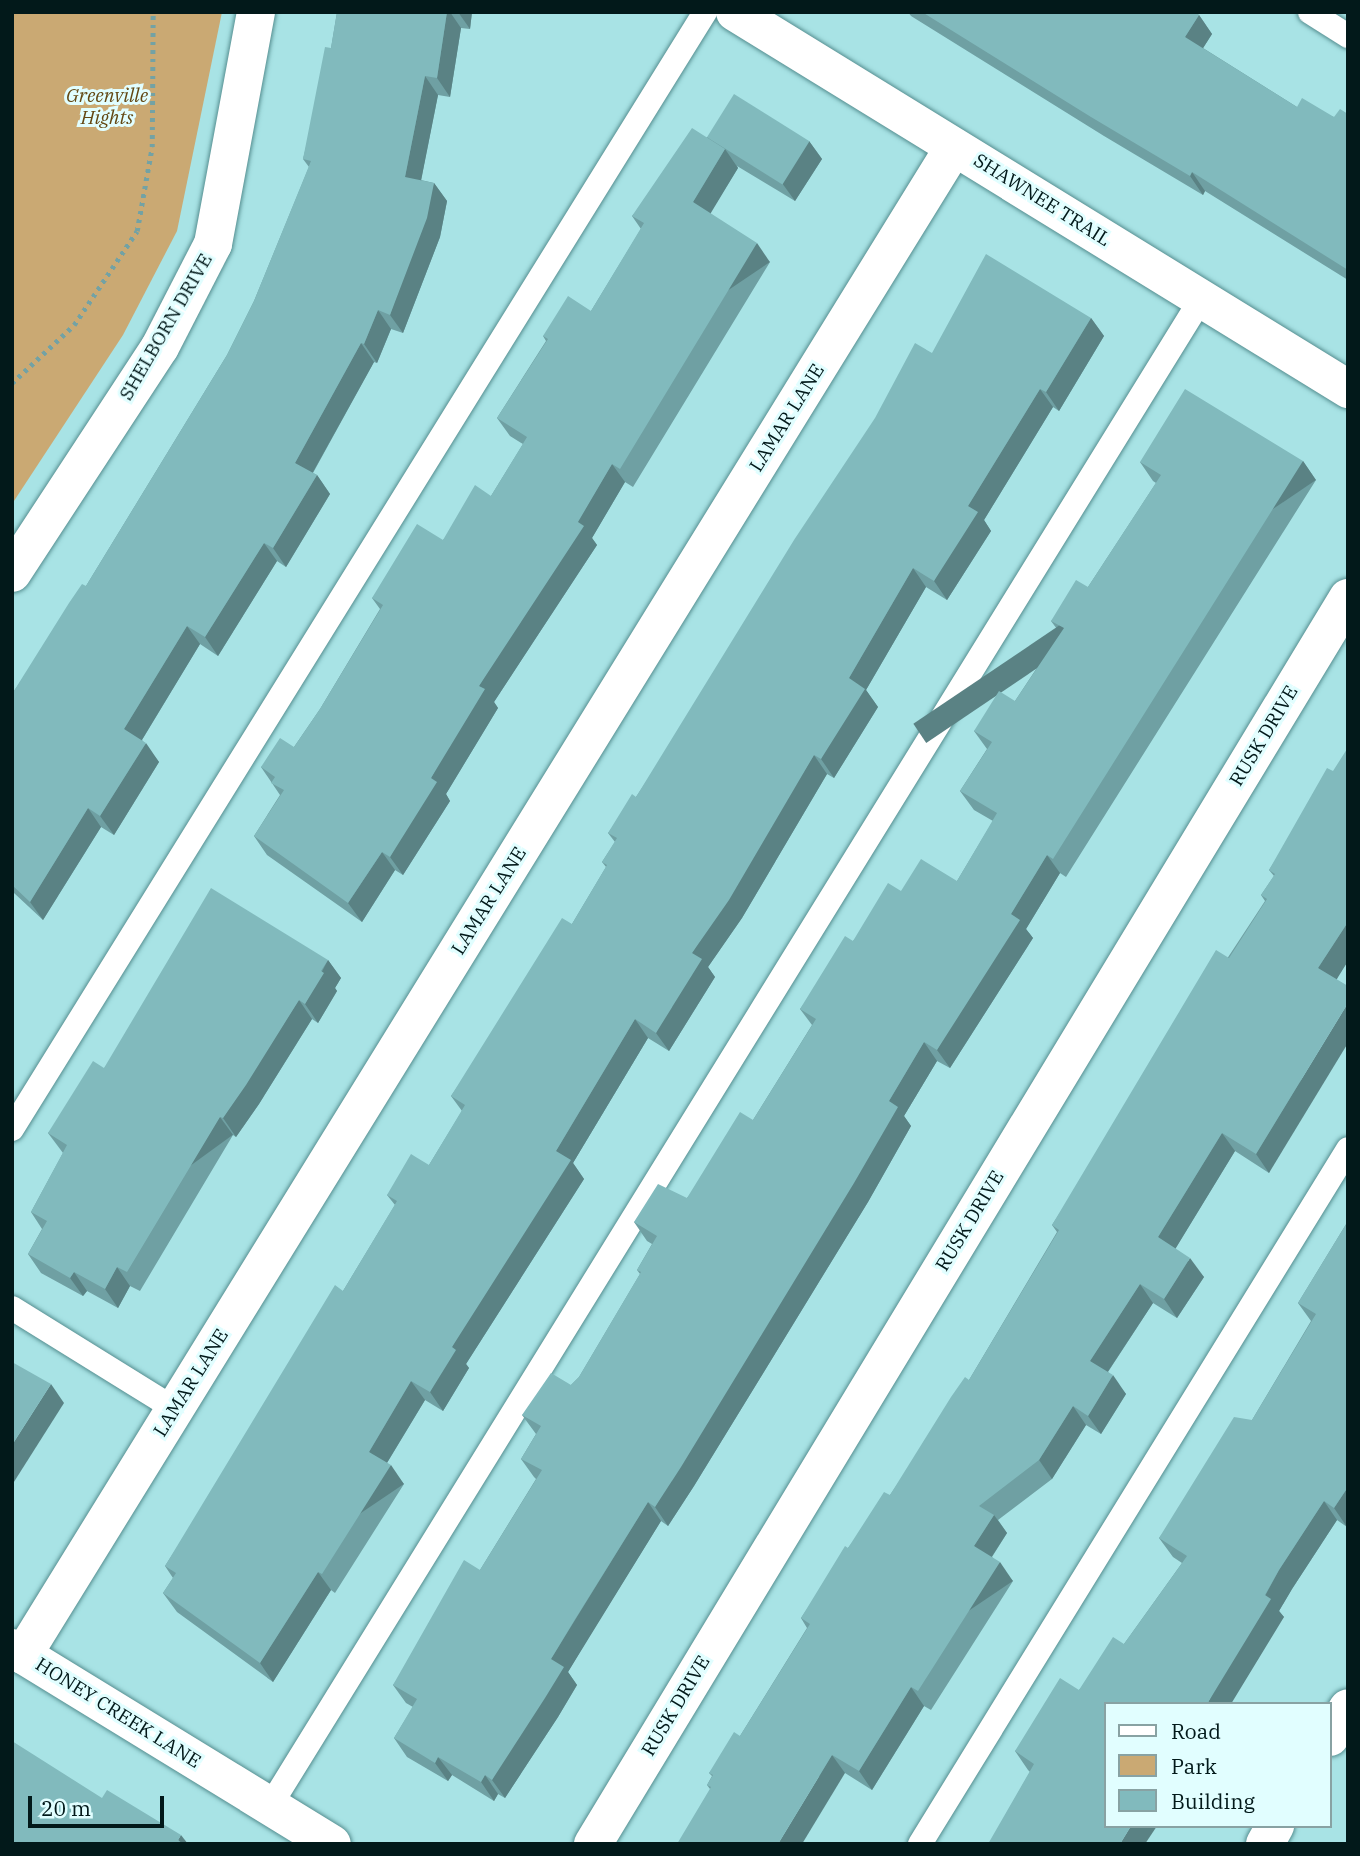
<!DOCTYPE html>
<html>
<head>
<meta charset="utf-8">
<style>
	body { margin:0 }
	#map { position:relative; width:1360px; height:1856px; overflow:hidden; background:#a8e3e5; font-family:"IBM Plex Serif",serif }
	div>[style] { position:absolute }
	.green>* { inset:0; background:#caa973 }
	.path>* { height:4.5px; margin-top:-2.25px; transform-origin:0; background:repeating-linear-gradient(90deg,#73a2a4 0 3.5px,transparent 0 8.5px) }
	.roads { filter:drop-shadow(0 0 2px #558e90) drop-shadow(0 0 2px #558e90) }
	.lane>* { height:24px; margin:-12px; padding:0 12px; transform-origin:12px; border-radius:12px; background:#fff }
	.street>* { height:38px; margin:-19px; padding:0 19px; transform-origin:19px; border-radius:19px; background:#fff }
	.wall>* { inset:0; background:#6fa0a3 }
	.shaded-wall>* { inset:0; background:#5a8284; transform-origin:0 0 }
	.building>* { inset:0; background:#81babd; transform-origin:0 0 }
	span { translate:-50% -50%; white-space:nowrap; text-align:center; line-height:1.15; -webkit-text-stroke:6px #e1feff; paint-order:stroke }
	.park-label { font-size:19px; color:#634712; font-style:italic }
	.street-label { font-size:19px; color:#02191a }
	.frame { position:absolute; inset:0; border:14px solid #02191a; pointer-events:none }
	.legend { position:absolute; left:1104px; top:1702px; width:228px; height:126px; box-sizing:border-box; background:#e1feff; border:2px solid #88a2a3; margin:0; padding:9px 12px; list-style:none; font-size:21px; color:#02191a }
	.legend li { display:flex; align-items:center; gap:14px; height:35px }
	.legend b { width:35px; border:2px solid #88a2a3 }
	.scale { position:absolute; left:28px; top:1796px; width:136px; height:32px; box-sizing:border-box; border:4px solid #02191a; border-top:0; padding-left:9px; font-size:21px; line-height:24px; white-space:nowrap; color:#02191a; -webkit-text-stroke:5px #e1feff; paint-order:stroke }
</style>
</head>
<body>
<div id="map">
	<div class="green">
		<i style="clip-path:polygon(12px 12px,222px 12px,177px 231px,123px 335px,12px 504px)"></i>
	</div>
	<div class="path">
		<i style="left:12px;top:383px;width:85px;rotate:-43.1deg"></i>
		<i style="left:74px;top:325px;width:113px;rotate:-56.2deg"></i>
		<i style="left:137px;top:231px;width:85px;rotate:-79.9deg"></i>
		<i style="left:152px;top:147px;width:135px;rotate:-89.6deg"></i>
	</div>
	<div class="roads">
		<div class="lane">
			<i style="left:1310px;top:12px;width:45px;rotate:32.3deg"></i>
			<i style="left:12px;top:1129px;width:1315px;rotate:-58.18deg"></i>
			<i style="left:12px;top:1308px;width:192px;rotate:31.8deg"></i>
			<i style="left:270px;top:1806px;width:1771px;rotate:-58.29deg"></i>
			<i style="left:920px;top:1844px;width:816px;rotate:-58.37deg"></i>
		</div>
		<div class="street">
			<i style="left:735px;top:12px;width:720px;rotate:31.59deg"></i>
			<i style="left:12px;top:573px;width:270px;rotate:-56.8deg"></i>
			<i style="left:160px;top:347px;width:116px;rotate:-62.8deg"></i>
			<i style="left:213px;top:244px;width:236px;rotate:-79.5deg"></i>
			<i style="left:12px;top:1648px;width:375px;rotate:31.5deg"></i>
			<i style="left:23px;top:1655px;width:1772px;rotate:-58.31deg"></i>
			<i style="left:1330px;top:1737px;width:34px;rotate:-58deg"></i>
			<i style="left:593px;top:1844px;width:1457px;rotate:-58.79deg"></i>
			<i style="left:1265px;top:1844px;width:21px;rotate:-61deg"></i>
		</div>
	</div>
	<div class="wall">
		<i style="clip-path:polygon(337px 12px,472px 12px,470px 29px,461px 28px,450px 97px,438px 95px,421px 180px,434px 183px,447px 201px,440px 237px,403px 333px,391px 329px,377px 363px,374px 362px,313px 473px,317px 475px,330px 494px,286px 567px,277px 561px,218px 656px,200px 644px,142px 740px,159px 762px,114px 835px,101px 827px,43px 920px,14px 893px,12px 895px,12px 694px,86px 586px,227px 355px,254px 301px,309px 167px,303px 159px,331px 48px)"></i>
		<i style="clip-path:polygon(908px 12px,1194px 12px,1199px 15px,1212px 34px,1203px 48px,1297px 107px,1334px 117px,1348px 114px,1348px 280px,1205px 191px,1203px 195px,1104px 136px,911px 16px)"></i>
		<i style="clip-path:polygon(707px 137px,809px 141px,822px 159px,795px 201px,737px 166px,738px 168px,710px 213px,770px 262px,633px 487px,625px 482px,592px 538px,597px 545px,494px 702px,498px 708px,446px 794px,450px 801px,403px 875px,395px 870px,362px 922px,267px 855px,254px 836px,280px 795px,261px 767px,294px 747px,320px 709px,380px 609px,372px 598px,443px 540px,491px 496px,523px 444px,510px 436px,497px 418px,546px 341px,543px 336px,591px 311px,641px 229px,632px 216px)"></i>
		<i style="clip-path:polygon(1091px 318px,1104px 336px,1059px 411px,1053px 407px,984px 520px,991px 531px,947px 600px,926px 587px,866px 690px,878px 707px,834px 778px,827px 774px,742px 918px,708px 967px,715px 977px,669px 1051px,648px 1038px,573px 1163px,584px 1179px,466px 1364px,469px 1368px,443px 1411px,425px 1400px,387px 1463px,404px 1484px,335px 1593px,331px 1590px,273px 1682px,177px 1612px,163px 1593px,173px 1578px,165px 1566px,343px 1291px,395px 1205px,387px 1195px,429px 1165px,462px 1111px,451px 1096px,572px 924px,606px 867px,602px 862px,615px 842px,608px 833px,636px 797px,932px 353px)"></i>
		<i style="clip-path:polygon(1303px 461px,1316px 480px,1066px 877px,1060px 873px,1026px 929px,1033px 938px,950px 1068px,937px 1061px,904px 1116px,911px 1126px,868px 1202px,694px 1486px,668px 1526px,661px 1521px,587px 1640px,568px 1672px,577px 1685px,558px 1717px,505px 1798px,498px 1794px,494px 1801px,452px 1775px,448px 1781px,407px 1757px,394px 1738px,413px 1707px,406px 1703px,393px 1685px,480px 1570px,536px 1479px,534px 1477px,521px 1459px,536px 1434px,522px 1415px,571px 1385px,579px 1377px,640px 1274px,637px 1270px,652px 1244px,647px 1241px,634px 1222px,687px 1198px,753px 1120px,812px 1025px,800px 1009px,853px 941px,901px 891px,957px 881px,993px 821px,974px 810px,960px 791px,987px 749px,974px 731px,1015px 701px,1060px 633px,1051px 621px,1088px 587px,1156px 483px,1153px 481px,1140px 462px)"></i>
		<i style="clip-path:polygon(1348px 750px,1348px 961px,1336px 979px,1269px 1173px,1235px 1151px,1175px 1249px,1204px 1277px,1177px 1318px,1153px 1303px,1108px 1372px,1126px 1394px,1101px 1434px,1086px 1425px,1052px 1479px,998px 1520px,1007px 1533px,992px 1557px,1013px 1581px,931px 1710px,924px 1706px,872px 1790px,845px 1773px,710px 1789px,707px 1785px,712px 1776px,709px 1773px,740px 1736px,807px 1628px,801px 1618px,848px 1548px,890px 1495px,969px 1380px,1057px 1232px,1052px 1225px,1265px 901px,1261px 895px,1274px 876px,1269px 870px)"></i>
		<i style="clip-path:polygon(328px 960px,341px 978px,335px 988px,337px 991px,318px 1023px,312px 1019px,259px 1104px,236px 1137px,233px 1135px,140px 1291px,130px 1286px,118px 1308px,87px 1291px,83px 1296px,41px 1273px,28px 1254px,42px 1229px,31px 1212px,63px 1153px,48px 1133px,104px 1068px)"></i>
		<i style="clip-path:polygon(1348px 1221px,1347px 1527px,1337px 1520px,1292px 1589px,1279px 1611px,1284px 1617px,1005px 1816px,1030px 1772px,1028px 1770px,1015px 1751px,1079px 1690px,1124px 1644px,1182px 1563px,1173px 1557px,1159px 1538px,1252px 1420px,1311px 1321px,1298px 1303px)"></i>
	</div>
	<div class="shaded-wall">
		<i style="clip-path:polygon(447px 12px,450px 12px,461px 28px,450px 97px,437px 78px)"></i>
		<i style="clip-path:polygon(458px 12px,472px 12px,470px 29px)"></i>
		<i style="clip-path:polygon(1199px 15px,1212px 34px,1198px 56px,1185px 37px)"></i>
		<i style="clip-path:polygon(425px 76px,438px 95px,418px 196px,405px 177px)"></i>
		<i style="clip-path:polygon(809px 141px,822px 159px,795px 201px,782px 183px)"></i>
		<i style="clip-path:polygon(725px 149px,738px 168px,706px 221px,693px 202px)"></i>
		<i style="clip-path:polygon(1192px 172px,1205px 191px,1203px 195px,1190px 176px)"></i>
		<i style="clip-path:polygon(434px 183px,447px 201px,440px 237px,403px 333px,390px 315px)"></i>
		<i style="left:757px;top:243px;width:23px;height:264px;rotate:56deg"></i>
		<i style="clip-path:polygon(378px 310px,391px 329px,377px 363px,364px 344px)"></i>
		<i style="clip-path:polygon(1091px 318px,1104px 336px,1059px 411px,1046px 392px)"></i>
		<i style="clip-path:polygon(361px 343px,374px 362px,308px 481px,295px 463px)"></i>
		<i style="clip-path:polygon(1040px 389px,1053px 407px,984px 520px,991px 531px,947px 600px,934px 581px,968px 506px)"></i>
		<i style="left:1303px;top:461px;width:23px;height:470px;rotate:56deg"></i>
		<i style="clip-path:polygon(612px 464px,625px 482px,592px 538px,597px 545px,494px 702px,498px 708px,446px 794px,450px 801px,403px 875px,390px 857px,479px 686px)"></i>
		<i style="clip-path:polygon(317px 475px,330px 494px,286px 567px,273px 548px)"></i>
		<i style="clip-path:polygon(264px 543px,277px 561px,218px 656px,205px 637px)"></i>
		<i style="clip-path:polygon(913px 568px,926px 587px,866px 690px,878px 707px,834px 778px,821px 759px,849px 678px)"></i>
		<i style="clip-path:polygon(187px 626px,200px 644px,137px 748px,124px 729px)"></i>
		<i style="clip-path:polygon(146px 743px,159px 762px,114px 835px,100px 816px)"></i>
		<i style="clip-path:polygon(814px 755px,827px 774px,742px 918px,708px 967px,715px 977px,669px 1051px,656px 1033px,692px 953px)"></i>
		<i style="clip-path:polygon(88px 808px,101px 827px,43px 920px,30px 902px)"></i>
		<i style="clip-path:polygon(382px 852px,395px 870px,362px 922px,348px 903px)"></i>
		<i style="clip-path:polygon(1047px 855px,1060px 873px,1026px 929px,1033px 938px,950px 1068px,937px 1050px,1011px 914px)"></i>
		<i style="clip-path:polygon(1348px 922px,1348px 961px,1332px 987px,1318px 968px)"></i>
		<i style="clip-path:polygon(328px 960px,341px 978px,335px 988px,337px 991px,318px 1023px,305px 1004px)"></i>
		<i style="clip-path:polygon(299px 1000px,312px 1019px,259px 1104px,236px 1137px,223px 1118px)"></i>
		<i style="clip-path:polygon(1348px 1003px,1348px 1043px,1269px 1173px,1256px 1154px)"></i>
		<i style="clip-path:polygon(635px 1019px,648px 1038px,573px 1163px,584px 1179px,466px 1364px,469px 1368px,443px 1411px,430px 1392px,452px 1347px,556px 1151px)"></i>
		<i style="clip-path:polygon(924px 1042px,937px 1061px,904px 1116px,911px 1126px,868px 1202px,694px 1486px,668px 1526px,655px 1507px,889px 1101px)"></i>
		<i style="left:220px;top:1117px;width:22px;height:181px;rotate:54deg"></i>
		<i style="clip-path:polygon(1222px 1133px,1235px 1151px,1171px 1256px,1158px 1237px)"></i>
		<i style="clip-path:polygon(1190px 1258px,1204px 1277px,1177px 1318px,1164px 1299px)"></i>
		<i style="clip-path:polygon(117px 1267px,130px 1286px,118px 1308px,105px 1289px)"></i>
		<i style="clip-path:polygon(74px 1272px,87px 1291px,83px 1296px,70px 1278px)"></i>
		<i style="clip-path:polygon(1140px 1284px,1153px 1303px,1103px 1379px,1090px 1361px)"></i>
		<i style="clip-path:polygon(1113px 1375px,1126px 1394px,1101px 1434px,1088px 1416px)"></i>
		<i style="clip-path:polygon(411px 1381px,425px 1400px,382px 1471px,369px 1452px)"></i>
		<i style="clip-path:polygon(51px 1384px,64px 1403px,12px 1485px,12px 1445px)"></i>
		<i style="clip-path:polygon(1073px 1406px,1086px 1425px,1052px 1479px,1039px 1460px)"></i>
		<i style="left:391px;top:1465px;width:23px;height:129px;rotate:56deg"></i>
		<i style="clip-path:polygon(1348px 1487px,1348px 1526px,1347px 1527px,1334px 1508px)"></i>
		<i style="clip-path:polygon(1324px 1501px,1337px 1520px,1292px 1589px,1279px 1611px,1284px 1617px,1231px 1704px,1207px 1704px,1279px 1570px)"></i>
		<i style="clip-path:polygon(648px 1502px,661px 1521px,568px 1672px,577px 1685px,558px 1717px,505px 1798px,492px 1780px,551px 1659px)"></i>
		<i style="clip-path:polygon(994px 1515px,1007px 1533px,987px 1564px,974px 1546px)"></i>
		<i style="left:1000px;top:1562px;width:23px;height:153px;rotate:56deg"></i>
		<i style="clip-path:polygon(318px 1572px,331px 1590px,273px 1682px,260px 1663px)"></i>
		<i style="clip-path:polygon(911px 1687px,924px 1706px,872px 1790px,859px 1771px)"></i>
		<i style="clip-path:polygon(832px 1755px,845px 1773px,802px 1844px,778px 1844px)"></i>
		<i style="clip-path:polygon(438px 1757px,452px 1775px,448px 1781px,435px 1763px)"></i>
		<i style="clip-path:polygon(485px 1775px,498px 1794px,494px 1801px,481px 1782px)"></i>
		<i style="clip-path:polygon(1131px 1826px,1157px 1826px,1145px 1844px,1120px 1844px)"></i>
		<i style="clip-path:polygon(181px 1835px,188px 1844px,180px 1844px,178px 1840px)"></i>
	</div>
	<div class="building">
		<i style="clip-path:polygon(337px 12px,447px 12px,437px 78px,425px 76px,405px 177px,434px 183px,427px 218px,390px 315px,378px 310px,364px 344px,361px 343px,295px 463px,317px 475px,273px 548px,264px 543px,205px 637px,187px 626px,124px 729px,146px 743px,100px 816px,88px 808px,30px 902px,12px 885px,12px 694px,69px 603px,82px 584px,86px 586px,227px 355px,254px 301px,311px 161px,303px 159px,325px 47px,331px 48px)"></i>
		<i style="clip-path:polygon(922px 12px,1194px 12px,1199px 15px,1185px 37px,1297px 107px,1302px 98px,1334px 117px,1340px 109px,1348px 114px,1348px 270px,1192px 172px,1190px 176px,1091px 117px)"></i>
		<i style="left:734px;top:94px;width:89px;height:51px;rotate:32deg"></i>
		<i style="clip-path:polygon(692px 128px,725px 149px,693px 202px,757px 243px,620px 469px,612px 464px,578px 522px,584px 526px,479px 686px,485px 689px,431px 778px,437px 782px,390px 857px,382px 852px,348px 903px,254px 836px,284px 790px,271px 783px,275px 777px,261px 767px,280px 738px,294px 747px,320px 709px,383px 605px,372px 598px,417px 524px,443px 540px,475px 485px,491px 496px,527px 437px,497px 418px,548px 339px,543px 336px,568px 296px,591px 311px,644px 223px,632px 216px)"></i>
		<i style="clip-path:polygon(986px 254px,1091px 318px,1046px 392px,1040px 389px,968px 506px,978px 512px,934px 581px,913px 568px,849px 678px,865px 689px,821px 759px,814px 755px,729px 900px,692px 953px,702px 959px,656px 1033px,635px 1019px,556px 1151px,571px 1160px,452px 1347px,456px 1350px,430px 1392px,411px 1381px,369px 1452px,391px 1465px,322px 1574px,318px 1572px,260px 1663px,163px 1593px,176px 1573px,165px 1566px,335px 1285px,343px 1291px,397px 1201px,387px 1195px,411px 1154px,429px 1165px,465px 1105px,451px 1096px,562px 918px,572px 924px,607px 865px,602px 862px,617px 838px,608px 833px,632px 794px,636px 797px,794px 540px,875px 418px,915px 343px,932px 353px)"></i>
		<i style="clip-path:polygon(1185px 389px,1303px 461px,1053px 859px,1047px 855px,1011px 914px,1020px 920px,937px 1050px,924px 1042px,889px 1101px,898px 1107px,854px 1183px,681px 1467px,655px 1507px,648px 1502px,574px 1621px,551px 1659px,564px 1667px,545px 1698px,492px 1780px,485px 1775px,481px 1782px,438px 1757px,435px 1763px,394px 1738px,417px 1699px,393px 1685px,464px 1560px,480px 1570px,542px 1470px,521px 1459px,541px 1426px,522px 1415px,551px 1373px,571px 1385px,579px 1377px,641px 1272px,637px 1270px,657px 1236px,634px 1222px,658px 1184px,687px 1198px,740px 1112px,753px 1120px,816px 1019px,800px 1009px,845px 936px,853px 941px,888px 883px,901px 891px,921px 859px,957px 881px,997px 813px,960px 791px,992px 742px,974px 731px,999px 691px,1015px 701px,1064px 628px,1051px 621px,1076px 580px,1088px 587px,1161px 475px,1140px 462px)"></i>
		<i style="clip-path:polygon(1347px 749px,1348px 750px,1348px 922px,1318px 968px,1348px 986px,1348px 1003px,1256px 1154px,1222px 1133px,1158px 1237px,1190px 1258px,1164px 1299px,1140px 1284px,1090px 1361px,1113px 1375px,1088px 1416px,1073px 1406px,1039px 1460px,979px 1506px,994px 1515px,974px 1546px,1000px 1562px,918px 1691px,911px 1687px,859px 1771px,832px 1755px,778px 1844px,677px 1844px,711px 1787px,707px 1785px,713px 1775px,709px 1773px,734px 1732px,740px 1736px,810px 1624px,801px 1618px,845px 1546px,848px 1548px,884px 1492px,890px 1495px,951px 1397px,965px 1377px,969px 1380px,1059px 1230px,1052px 1225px,1216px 950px,1229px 958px,1267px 899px,1261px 895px,1275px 874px,1269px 870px,1327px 768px,1333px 771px)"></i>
		<i style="clip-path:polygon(211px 888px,328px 960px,321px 971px,324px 973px,305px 1004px,299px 1000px,246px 1085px,223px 1118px,220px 1117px,127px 1272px,117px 1267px,105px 1289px,74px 1272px,70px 1278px,28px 1254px,47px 1221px,31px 1212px,67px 1145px,48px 1133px,93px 1061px,104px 1068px)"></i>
		<i style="clip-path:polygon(1348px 1221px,1348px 1487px,1334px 1508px,1324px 1501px,1279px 1570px,1265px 1595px,1271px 1599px,1207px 1704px,1106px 1704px,1106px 1826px,1131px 1826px,1120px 1844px,988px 1844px,1034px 1764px,1015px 1751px,1060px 1678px,1079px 1690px,1113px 1637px,1124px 1644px,1187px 1556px,1159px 1538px,1234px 1417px,1252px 1420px,1316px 1314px,1298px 1303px)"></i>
		<i style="clip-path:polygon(12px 1362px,51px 1384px,12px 1445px)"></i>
		<i style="clip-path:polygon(12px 1741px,102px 1798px,107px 1790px,181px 1835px,178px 1840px,183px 1844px,12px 1844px)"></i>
	</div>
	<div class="park-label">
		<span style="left:107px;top:107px">Greenville<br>Hights</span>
	</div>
	<div class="street-label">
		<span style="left:1042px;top:200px;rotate:32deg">SHAWNEE TRAIL</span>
		<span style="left:166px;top:327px;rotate:-60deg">SHELBORN DRIVE</span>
		<span style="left:787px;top:418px;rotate:-58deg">LAMAR LANE</span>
		<span style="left:1264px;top:736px;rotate:-59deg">RUSK DRIVE</span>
		<span style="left:489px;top:901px;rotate:-58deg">LAMAR LANE</span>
		<span style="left:970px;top:1221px;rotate:-59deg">RUSK DRIVE</span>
		<span style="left:191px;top:1383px;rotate:-58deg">LAMAR LANE</span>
		<span style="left:676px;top:1706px;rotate:-59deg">RUSK DRIVE</span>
		<span style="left:118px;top:1713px;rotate:32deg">HONEY CREEK LANE</span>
	</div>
	<div class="frame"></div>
	<ul class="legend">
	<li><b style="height:9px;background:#fff"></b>Road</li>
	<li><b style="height:19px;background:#caa973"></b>Park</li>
	<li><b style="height:19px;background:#81babd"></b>Building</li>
	</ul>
	<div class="scale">20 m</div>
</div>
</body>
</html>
